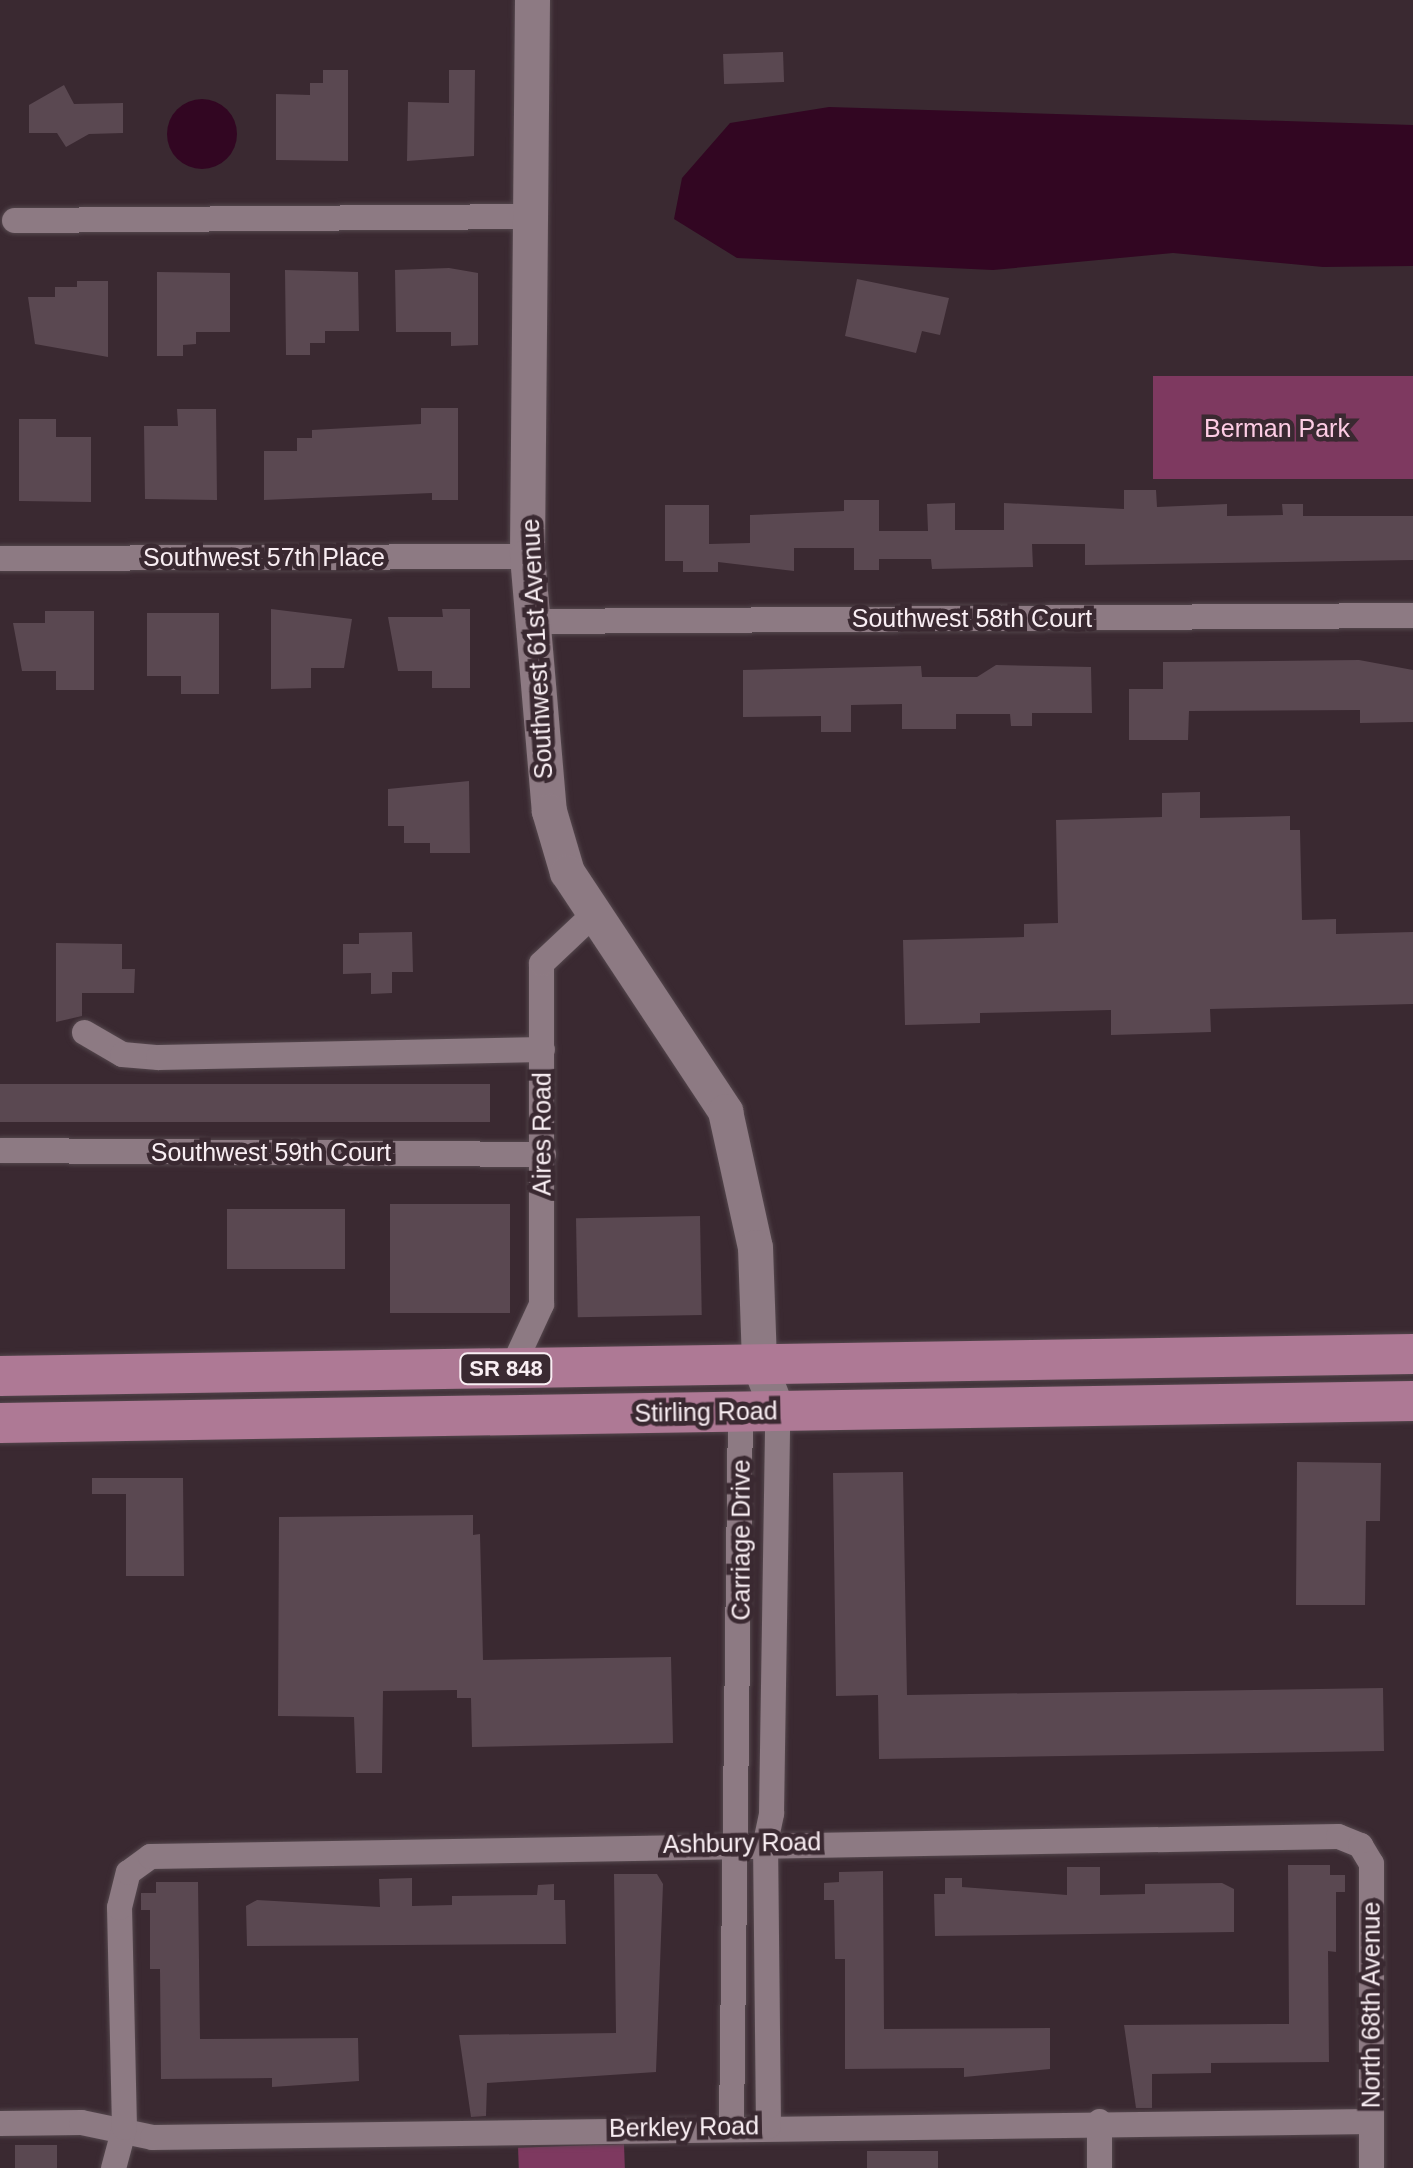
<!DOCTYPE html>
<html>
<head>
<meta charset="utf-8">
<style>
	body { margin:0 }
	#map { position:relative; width:1413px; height:2168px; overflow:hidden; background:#3a2931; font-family:Helvetica,sans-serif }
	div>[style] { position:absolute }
	.green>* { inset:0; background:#7e3960; transform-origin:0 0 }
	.water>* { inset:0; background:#320622 }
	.round { border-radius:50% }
	.building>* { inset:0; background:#5a4851; transform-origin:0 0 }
	.roads { filter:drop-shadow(0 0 2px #54474d) drop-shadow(0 0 2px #54474d) }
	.street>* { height:25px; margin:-12.5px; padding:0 12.5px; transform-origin:12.5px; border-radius:12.5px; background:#8d7a83 }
	.secondary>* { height:35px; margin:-17.5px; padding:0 17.5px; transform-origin:17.5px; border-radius:17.5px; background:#8d7a83 }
	.primary>* { height:40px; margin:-20px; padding:0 20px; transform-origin:20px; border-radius:20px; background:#ae7995 }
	span { translate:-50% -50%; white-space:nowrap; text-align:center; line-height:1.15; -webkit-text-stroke:9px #3a2931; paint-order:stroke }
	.shield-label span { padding:2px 8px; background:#3a2931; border:2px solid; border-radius:8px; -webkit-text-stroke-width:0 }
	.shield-label { font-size:22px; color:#f9eef3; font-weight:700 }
	.park-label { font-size:25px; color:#fdcce4 }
	.street-label { font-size:25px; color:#f9eef3 }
</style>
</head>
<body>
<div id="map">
	<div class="green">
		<i style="left:1413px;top:376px;width:103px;height:260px;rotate:90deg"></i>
		<i style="left:624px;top:2144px;width:24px;height:106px;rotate:88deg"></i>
	</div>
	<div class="water">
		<i class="round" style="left:167px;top:99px;width:70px;height:70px"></i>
		<i style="clip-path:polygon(829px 107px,1413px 125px,1413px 266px,1323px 267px,1173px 253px,993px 270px,737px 258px,674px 219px,682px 178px,730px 123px)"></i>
	</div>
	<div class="building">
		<i style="left:783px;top:52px;width:30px;height:60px;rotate:88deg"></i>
		<i style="clip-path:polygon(323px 70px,348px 70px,348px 161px,276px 160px,276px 94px,310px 95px,310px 83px,323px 83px)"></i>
		<i style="clip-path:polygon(449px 70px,475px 70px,474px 156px,407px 161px,408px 102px,449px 103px)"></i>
		<i style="clip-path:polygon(64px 85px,74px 104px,123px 103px,123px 133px,89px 134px,66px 147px,57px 133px,29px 133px,29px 105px)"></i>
		<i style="clip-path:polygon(449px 268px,478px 273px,478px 345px,451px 346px,451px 332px,396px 332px,395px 270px)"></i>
		<i style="clip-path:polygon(285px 270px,358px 272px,359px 331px,325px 331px,325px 343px,310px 343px,310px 355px,286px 355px)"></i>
		<i style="clip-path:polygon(157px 272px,230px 273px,230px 332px,196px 332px,196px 344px,183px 345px,183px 356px,157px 356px)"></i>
		<i style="clip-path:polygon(857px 279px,949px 298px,940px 335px,922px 331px,916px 353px,845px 336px)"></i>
		<i style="clip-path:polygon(77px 281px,108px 281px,108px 357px,35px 344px,28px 297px,55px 297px,55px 287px,77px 287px)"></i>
		<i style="clip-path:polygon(421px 408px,458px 408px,458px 500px,432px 500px,432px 493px,264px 500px,264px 451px,297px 451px,297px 438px,312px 438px,312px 430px,421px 424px)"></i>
		<i style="clip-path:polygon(177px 409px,216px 409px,217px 500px,145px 499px,144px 426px,178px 426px)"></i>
		<i style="clip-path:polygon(19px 419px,56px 419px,56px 437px,91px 437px,91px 502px,19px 501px)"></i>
		<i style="clip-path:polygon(1124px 490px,1156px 490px,1157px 507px,1227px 504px,1227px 516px,1283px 515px,1282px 504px,1303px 504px,1303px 516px,1413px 516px,1413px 560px,1085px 565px,1085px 544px,1032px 544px,1033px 567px,932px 569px,931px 559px,879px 559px,879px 570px,854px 570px,854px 548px,794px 548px,794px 571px,718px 562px,718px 572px,683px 572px,683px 561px,665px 561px,665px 505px,709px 505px,709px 544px,750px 543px,750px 515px,844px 511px,844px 500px,879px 500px,879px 531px,928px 531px,927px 504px,955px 503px,955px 530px,1004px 530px,1004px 503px,1124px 509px)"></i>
		<i style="clip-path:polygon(271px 609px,352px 619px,344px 668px,311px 668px,311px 688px,271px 689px)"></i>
		<i style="clip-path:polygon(442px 609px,470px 609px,470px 688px,432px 688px,432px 671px,398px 671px,388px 617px,443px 617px)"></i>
		<i style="clip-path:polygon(45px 611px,94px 611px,94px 690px,56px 690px,56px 671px,22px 671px,13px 623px,45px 623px)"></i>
		<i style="clip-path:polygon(147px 613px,219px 613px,219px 694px,181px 694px,181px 676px,147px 676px)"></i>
		<i style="clip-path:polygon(1359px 660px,1413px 670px,1413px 722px,1360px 723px,1360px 710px,1189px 711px,1188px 740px,1129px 740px,1129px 689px,1163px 689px,1163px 662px)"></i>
		<i style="clip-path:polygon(996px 665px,1091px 667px,1092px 713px,1032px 713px,1032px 726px,1011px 726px,1010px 714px,956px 714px,956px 729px,902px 729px,902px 704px,851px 705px,851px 732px,821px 732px,821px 716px,743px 717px,743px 670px,921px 666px,922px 677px,977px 677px)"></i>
		<i style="clip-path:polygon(469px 781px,470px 853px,430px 853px,430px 843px,404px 843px,404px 826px,388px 826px,388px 789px)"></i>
		<i style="clip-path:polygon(1200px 792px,1200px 818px,1290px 816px,1290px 830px,1300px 830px,1302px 920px,1336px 919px,1336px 934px,1413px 932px,1413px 1004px,1210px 1009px,1211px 1032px,1111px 1035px,1111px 1010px,980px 1013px,980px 1023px,905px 1025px,903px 940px,1024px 937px,1024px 924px,1058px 923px,1056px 820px,1162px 817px,1162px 793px)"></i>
		<i style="clip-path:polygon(412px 932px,413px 972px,392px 972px,392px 993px,371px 994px,371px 973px,343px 974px,343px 944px,359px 944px,359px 933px)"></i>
		<i style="clip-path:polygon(56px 943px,122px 944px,122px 969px,135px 969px,134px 993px,82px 993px,82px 1016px,56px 1022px)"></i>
		<i style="left:490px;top:1084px;width:38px;height:490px;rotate:90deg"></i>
		<i style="left:390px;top:1204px;width:120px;height:109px"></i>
		<i style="left:227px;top:1209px;width:118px;height:60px"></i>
		<i style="left:700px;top:1216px;width:99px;height:124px;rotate:89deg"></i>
		<i style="clip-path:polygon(1297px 1462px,1381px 1463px,1380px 1521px,1366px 1521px,1365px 1605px,1296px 1605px)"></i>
		<i style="clip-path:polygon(903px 1472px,907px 1695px,1383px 1688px,1384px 1751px,879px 1759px,878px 1695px,836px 1696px,833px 1473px)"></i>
		<i style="clip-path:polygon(92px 1478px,183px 1478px,184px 1576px,126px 1576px,126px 1494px,92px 1494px)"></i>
		<i style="clip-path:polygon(473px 1515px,473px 1535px,480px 1534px,483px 1660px,671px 1657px,673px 1743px,472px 1747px,471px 1698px,457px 1698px,457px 1690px,383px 1691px,382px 1773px,356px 1773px,354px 1717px,278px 1716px,279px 1517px)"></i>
		<i style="clip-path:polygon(1288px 1865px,1330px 1865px,1330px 1875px,1345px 1875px,1345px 1892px,1336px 1892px,1336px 1952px,1328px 1951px,1329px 2062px,1211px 2063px,1211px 2073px,1152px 2074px,1152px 2108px,1136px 2108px,1124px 2025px,1289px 2024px)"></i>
		<i style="clip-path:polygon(1067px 1867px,1100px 1867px,1100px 1895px,1145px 1894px,1145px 1884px,1222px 1883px,1234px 1889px,1234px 1932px,935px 1936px,934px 1894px,945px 1894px,945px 1878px,962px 1878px,962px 1887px,1067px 1895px)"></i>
		<i style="clip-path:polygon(883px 1871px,884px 2029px,1050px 2028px,1050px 2069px,964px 2077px,964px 2068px,845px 2069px,845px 1959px,835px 1959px,834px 1900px,824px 1900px,824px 1883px,839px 1882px,839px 1872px)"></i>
		<i style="clip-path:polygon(614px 1874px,657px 1874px,663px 1884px,656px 2072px,487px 2083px,486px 2116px,471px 2117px,459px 2035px,616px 2033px)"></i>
		<i style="clip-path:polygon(412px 1878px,412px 1906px,452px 1905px,452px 1896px,537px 1895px,538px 1885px,554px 1884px,554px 1900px,565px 1900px,566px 1944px,247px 1946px,246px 1906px,257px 1900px,380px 1907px,379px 1879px)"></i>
		<i style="clip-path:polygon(156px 1882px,198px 1882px,200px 2039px,358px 2038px,359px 2081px,272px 2087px,272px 2078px,161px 2079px,160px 1969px,150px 1969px,150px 1910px,141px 1910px,141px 1893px,156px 1893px)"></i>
		<i style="left:15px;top:2145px;width:42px;height:23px"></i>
		<i style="left:867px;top:2151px;width:71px;height:17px"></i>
	</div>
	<div class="roads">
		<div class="street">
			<i style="left:14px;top:220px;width:521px;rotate:-0.44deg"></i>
			<i style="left:0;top:558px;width:527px;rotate:-0.22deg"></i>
			<i style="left:532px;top:621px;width:881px;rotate:-0.39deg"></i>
			<i style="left:84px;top:1032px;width:44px;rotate:30.1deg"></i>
			<i style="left:122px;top:1054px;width:36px;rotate:5deg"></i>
			<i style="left:158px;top:1057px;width:384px;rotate:-1.2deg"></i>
			<i style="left:0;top:1150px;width:543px;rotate:0.42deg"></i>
			<i style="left:511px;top:1369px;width:72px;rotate:-65.2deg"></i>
			<i style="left:541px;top:1304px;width:341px;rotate:-90deg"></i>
			<i style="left:541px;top:963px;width:71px;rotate:-43.3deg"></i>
			<i style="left:0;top:2123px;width:81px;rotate:-0.7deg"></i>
			<i style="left:81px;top:2122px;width:73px;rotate:11.9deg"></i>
			<i style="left:152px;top:2137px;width:1219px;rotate:-0.75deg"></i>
			<i style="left:731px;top:2125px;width:714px;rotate:-89.28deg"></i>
			<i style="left:768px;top:2126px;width:284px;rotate:-90.6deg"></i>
			<i style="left:765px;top:1842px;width:30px;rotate:-78deg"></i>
			<i style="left:771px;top:1813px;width:403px;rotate:-89.1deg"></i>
			<i style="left:113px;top:2168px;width:42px;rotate:-75deg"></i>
			<i style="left:124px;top:2127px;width:220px;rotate:-91.3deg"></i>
			<i style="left:119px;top:1907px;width:36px;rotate:-76deg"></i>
			<i style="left:128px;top:1872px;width:27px;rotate:-36deg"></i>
			<i style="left:150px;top:1856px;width:1188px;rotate:-0.96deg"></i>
			<i style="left:1338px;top:1836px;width:24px;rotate:22deg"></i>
			<i style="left:1360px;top:1845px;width:21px;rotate:59deg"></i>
			<i style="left:1371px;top:1863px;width:305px;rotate:90deg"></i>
			<i style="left:1099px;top:2168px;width:47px;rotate:-90deg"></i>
		</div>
		<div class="secondary">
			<i style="left:532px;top:0;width:556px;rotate:90.52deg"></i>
			<i style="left:527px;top:556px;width:256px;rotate:85.1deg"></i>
			<i style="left:549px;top:811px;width:64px;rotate:73.6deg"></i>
			<i style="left:567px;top:872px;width:287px;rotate:56.5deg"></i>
			<i style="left:725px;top:1111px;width:139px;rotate:77.6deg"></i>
			<i style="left:755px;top:1247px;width:117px;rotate:88deg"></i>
			<i style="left:759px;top:1364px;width:49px;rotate:68.6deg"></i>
		</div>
		<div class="primary">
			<i style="left:0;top:1376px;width:1413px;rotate:-0.89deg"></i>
			<i style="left:0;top:1423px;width:1413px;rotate:-0.89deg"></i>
		</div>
	</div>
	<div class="shield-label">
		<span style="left:506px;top:1369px">SR 848</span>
	</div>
	<div class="park-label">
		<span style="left:1277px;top:428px">Berman Park</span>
	</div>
	<div class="street-label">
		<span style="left:264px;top:557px">Southwest 57th Place</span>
		<span style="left:972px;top:618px">Southwest 58th Court</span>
		<span style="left:537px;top:649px;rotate:-93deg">Southwest 61st Avenue</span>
		<span style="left:542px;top:1134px;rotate:-90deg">Aires Road</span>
		<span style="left:271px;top:1152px">Southwest 59th Court</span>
		<span style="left:706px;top:1412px;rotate:-1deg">Stirling Road</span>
		<span style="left:741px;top:1540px;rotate:-90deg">Carriage Drive</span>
		<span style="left:742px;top:1843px;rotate:-1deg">Ashbury Road</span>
		<span style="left:1371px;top:2005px;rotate:-90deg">North 68th Avenue</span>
		<span style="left:684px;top:2127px;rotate:-1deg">Berkley Road</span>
	</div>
</div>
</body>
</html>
